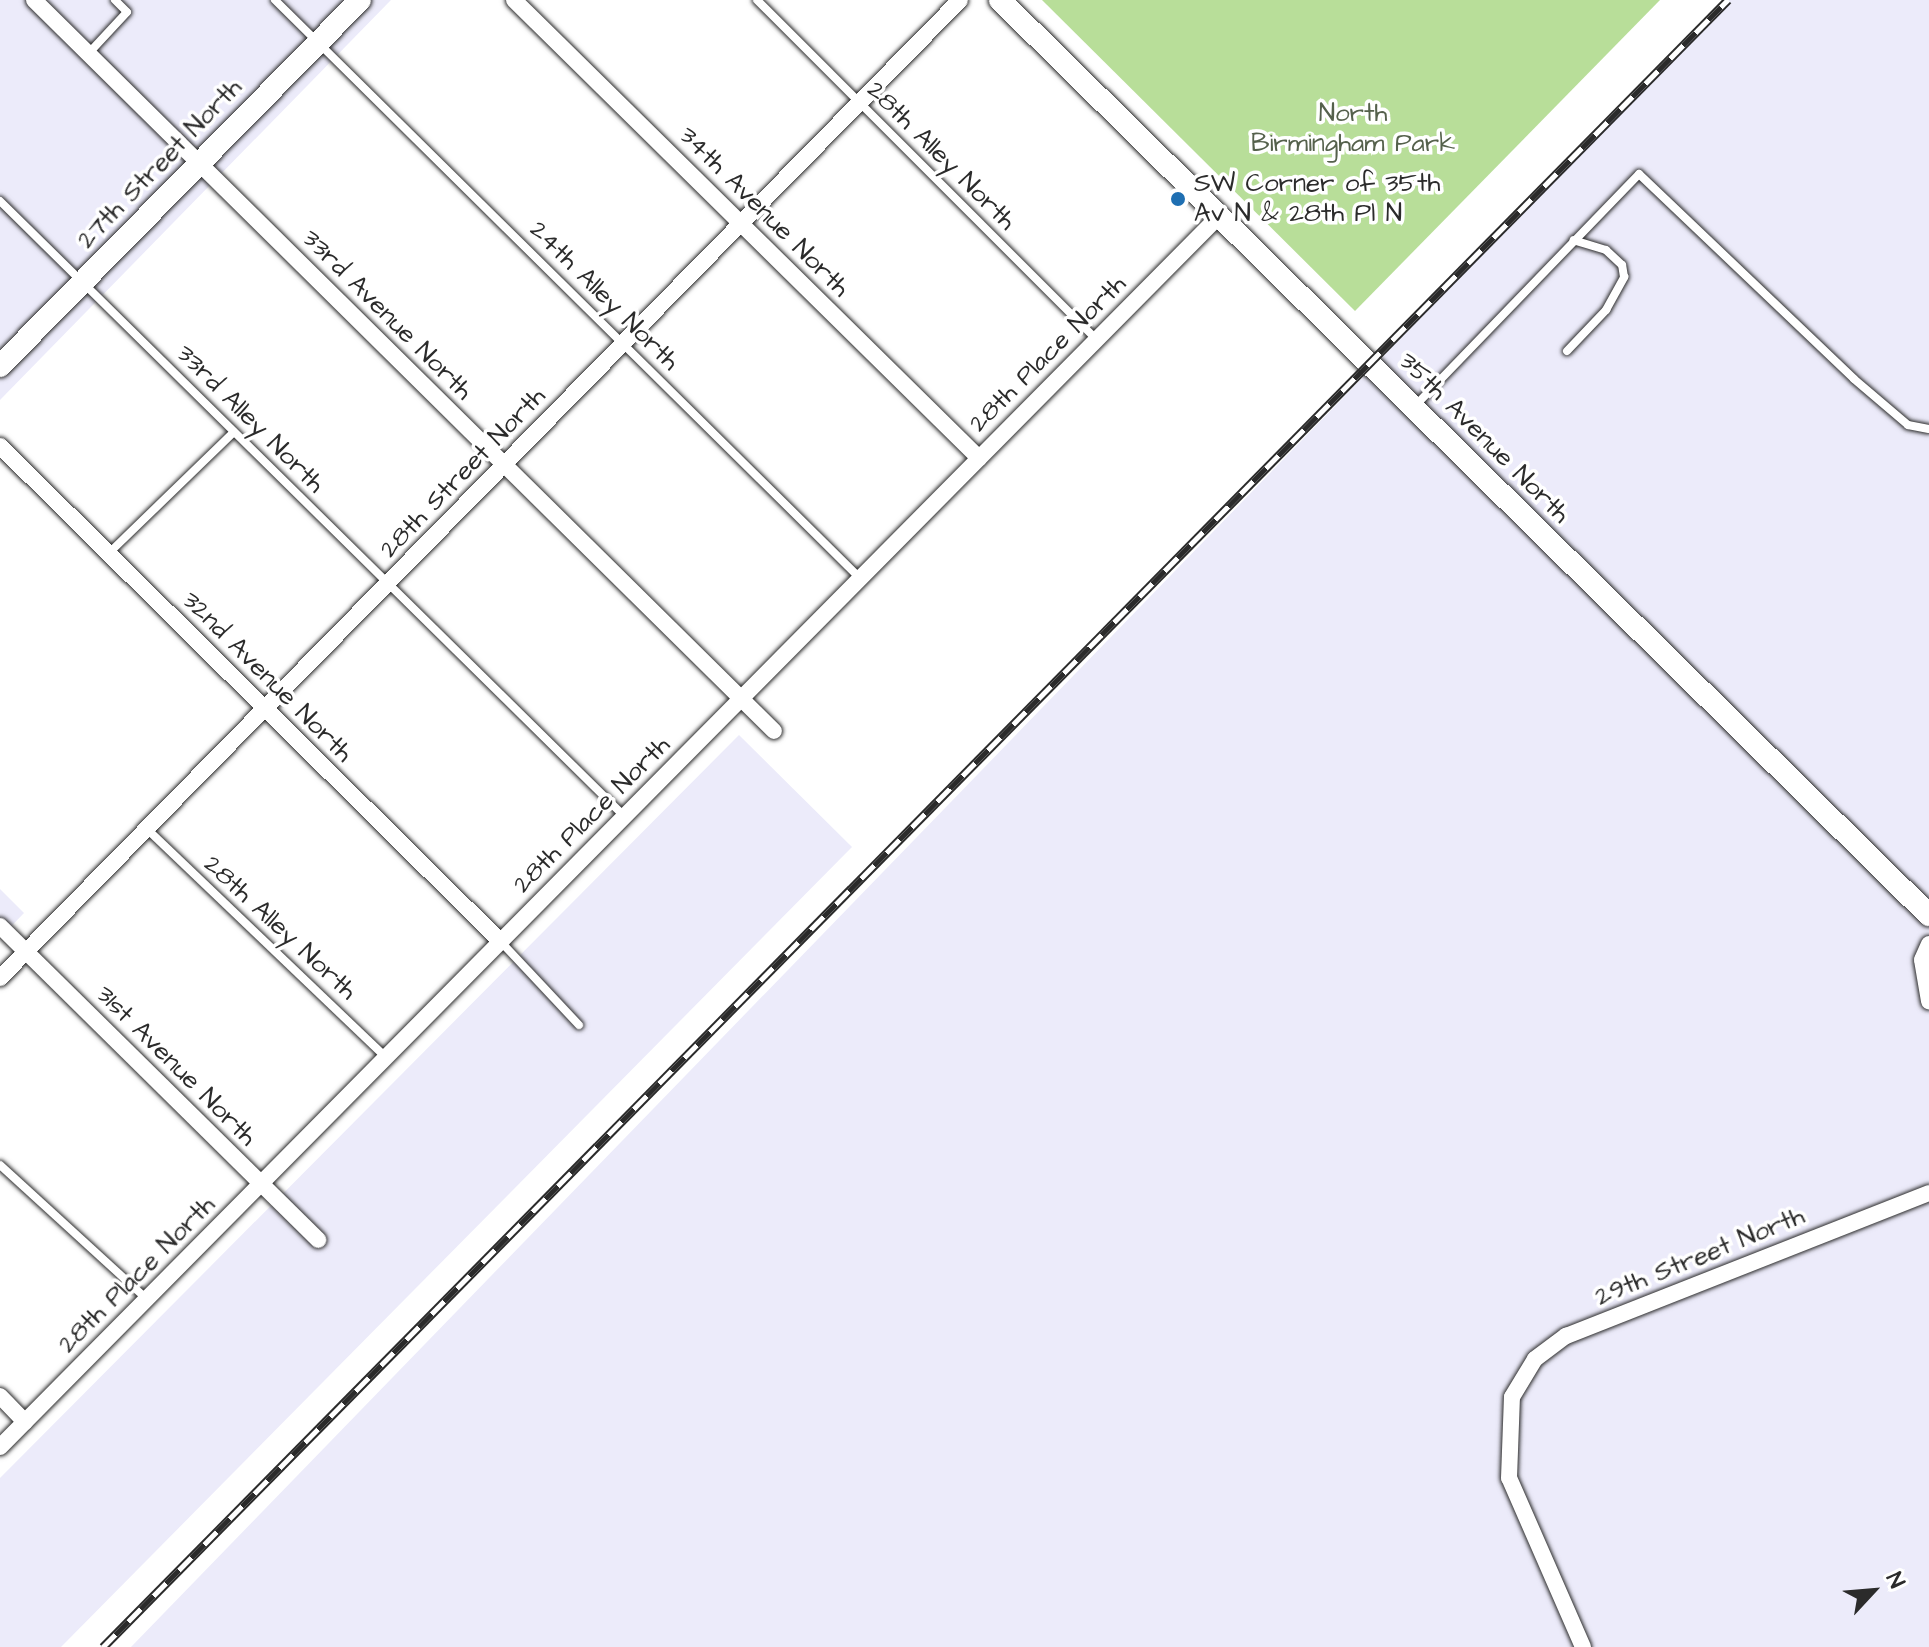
<!DOCTYPE html>
<html>
<head>
<meta charset="utf-8">
<style>
	body { margin:0 }
	#map { position:relative; width:1929px; height:1647px; overflow:hidden; background:#fff; font-family:"Architects Daughter",sans-serif }
	div>[style] { position:absolute }
	.built>* { inset:0; background:#ecebfa }
	.green>* { inset:0; background:#b8de99 }
	.roads { filter:drop-shadow(0 0 2px #2b2b2b) drop-shadow(0 0 2px #2b2b2b) }
	.lane>* { height:8px; margin:-4px; padding:0 4px; transform-origin:4px; border-radius:4px; background:#fff }
	.street>* { height:16px; margin:-8px; padding:0 8px; transform-origin:8px; border-radius:8px; background:#fff }
	.secondary>* { height:22px; margin:-11px; padding:0 11px; transform-origin:11px; border-radius:11px; background:#fff }
	.rail>* { height:9px; margin-top:-4.5px; transform-origin:0; background:repeating-linear-gradient(90deg,#fff 0 18px,#2b2b2b 0 36px); box-sizing:border-box; border-block:2px solid #2b2b2b }
	.dots>* { width:22px; height:22px; translate:-50% -50%; box-sizing:border-box; border:4px solid #fff; border-radius:50% }
	span { translate:-50% -50%; white-space:nowrap; text-align:center; line-height:1.15; -webkit-text-stroke:7px #fff; paint-order:stroke }
	.park-label { font-size:26px; color:#55614c }
	.street-label { font-size:26px; color:#2b2b2b }
	.poi-label { font-size:26px; color:#2b2b2b }
	.left { translate:0 -50%; text-align:left }
	.north { position:absolute; left:1833px; top:1551px; width:80px; height:80px; -webkit-text-stroke:6px #fff; paint-order:stroke; rotate:64deg; font-size:22px; font-weight:700; line-height:32px; text-align:center; color:#2b2b2b }
	.north::after { content:''; display:block; margin:auto; width:28px; height:36px; background:#2b2b2b; clip-path:polygon(50% 0,100% 100%,50% 72%,0 100%) }
</style>
</head>
<body>
<div id="map">
	<div class="built">
		<i style="clip-path:polygon(0 0,391px 0,0 400px)"></i>
		<i style="clip-path:polygon(1729px 0,1929px 0,1929px 1647px,131px 1647px)"></i>
		<i style="clip-path:polygon(739px 735px,852px 847px,61px 1647px,0 1647px,0 1478px)"></i>
		<i style="clip-path:polygon(0 889px,24px 913px,0 938px)"></i>
	</div>
	<div class="green">
		<i style="clip-path:polygon(1042px 0,1660px 0,1355px 311px)"></i>
	</div>
	<div class="roads">
		<div class="lane">
			<i style="left:275px;top:0;width:822px;rotate:44.66deg"></i>
			<i style="left:757px;top:0;width:479px;rotate:45deg"></i>
			<i style="left:88px;top:54px;width:57px;rotate:-47.1deg"></i>
			<i style="left:127px;top:12px;width:17px;rotate:-135deg"></i>
			<i style="left:0;top:201px;width:876px;rotate:44.58deg"></i>
			<i style="left:1567px;top:351px;width:57px;rotate:-46.4deg"></i>
			<i style="left:1606px;top:310px;width:38px;rotate:-61deg"></i>
			<i style="left:1624px;top:277px;width:12px;rotate:-99deg"></i>
			<i style="left:1622px;top:265px;width:22px;rotate:-137deg"></i>
			<i style="left:1606px;top:250px;width:34px;rotate:-163deg"></i>
			<i style="left:1414px;top:407px;width:324px;rotate:-46deg"></i>
			<i style="left:1639px;top:174px;width:297px;rotate:43.6deg"></i>
			<i style="left:1854px;top:379px;width:71px;rotate:40.4deg"></i>
			<i style="left:1908px;top:425px;width:21px;rotate:11deg"></i>
			<i style="left:109px;top:553px;width:174px;rotate:-44.1deg"></i>
			<i style="left:147px;top:829px;width:330px;rotate:43.7deg"></i>
			<i style="left:501px;top:942px;width:114px;rotate:46.8deg"></i>
			<i style="left:0;top:1165px;width:199px;rotate:42.4deg"></i>
		</div>
		<div class="street">
			<i style="left:34px;top:0;width:1040px;rotate:44.65deg"></i>
			<i style="left:514px;top:0;width:653px;rotate:44.57deg"></i>
			<i style="left:0;top:446px;width:705px;rotate:44.71deg"></i>
			<i style="left:0;top:926px;width:447px;rotate:44.6deg"></i>
			<i style="left:1929px;top:944px;width:17px;rotate:114deg"></i>
			<i style="left:1922px;top:960px;width:42px;rotate:80.3deg"></i>
			<i style="left:0;top:978px;width:1370px;rotate:-45.53deg"></i>
			<i style="left:0;top:1396px;width:36px;rotate:46deg"></i>
			<i style="left:0;top:1447px;width:1732px;rotate:-45.28deg"></i>
			<i style="left:1583px;top:1647px;width:184px;rotate:-113.6deg"></i>
			<i style="left:1509px;top:1478px;width:81px;rotate:-87.9deg"></i>
			<i style="left:1512px;top:1397px;width:44px;rotate:-58.8deg"></i>
			<i style="left:1535px;top:1359px;width:39px;rotate:-37deg"></i>
			<i style="left:1566px;top:1336px;width:390px;rotate:-21.5deg"></i>
		</div>
		<div class="secondary">
			<i style="left:1000px;top:0;width:1304px;rotate:44.57deg"></i>
			<i style="left:0;top:366px;width:513px;rotate:-45.47deg"></i>
		</div>
	</div>
	<div class="rail">
		<i style="left:103px;top:1647px;width:2314px;rotate:-45.39deg"></i>
	</div>
	<div class="dots">
		<i style="left:1178px;top:199px;background:#1f6fb2"></i>
	</div>
	<div class="park-label">
		<span style="left:1353px;top:129px">North<br>Birmingham Park</span>
	</div>
	<div class="street-label">
		<span style="left:941px;top:156px;rotate:45deg">28th Alley North</span>
		<span style="left:160px;top:164px;rotate:-46deg">27th Street North</span>
		<span style="left:764px;top:212px;rotate:45deg">34th Avenue North</span>
		<span style="left:604px;top:296px;rotate:45deg">24th Alley North</span>
		<span style="left:387px;top:315px;rotate:45deg">33rd Avenue North</span>
		<span style="left:1048px;top:354px;rotate:-45deg">28th Place North</span>
		<span style="left:250px;top:419px;rotate:45deg">33rd Alley North</span>
		<span style="left:1484px;top:438px;rotate:45deg">35th Avenue North</span>
		<span style="left:463px;top:473px;rotate:-46deg">28th Street North</span>
		<span style="left:267px;top:677px;rotate:45deg">32nd Avenue North</span>
		<span style="left:592px;top:815px;rotate:-45deg">28th Place North</span>
		<span style="left:280px;top:928px;rotate:43deg">28th Alley North</span>
		<span style="left:176px;top:1066px;rotate:45deg">31st Avenue North</span>
		<span style="left:1700px;top:1257px;rotate:-22deg">29th Street North</span>
		<span style="left:137px;top:1275px;rotate:-45deg">28th Place North</span>
	</div>
	<div class="poi-label">
		<span class="left" style="left:1194px;top:199px">SW Corner of 35th<br>Av N &amp; 28th Pl N</span>
	</div>
	<div class="north">N</div>
</div>
</body>
</html>
